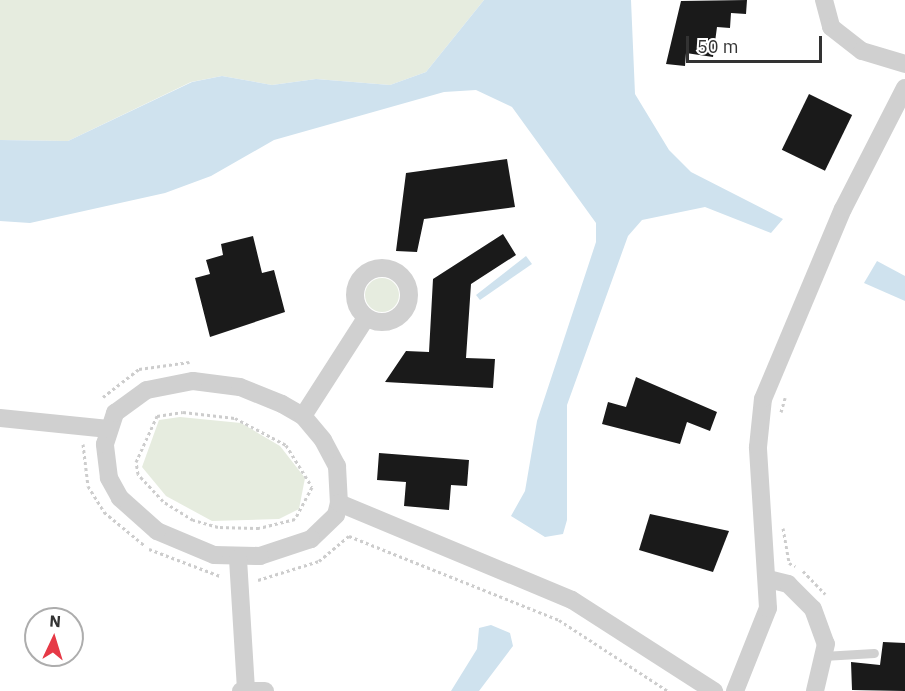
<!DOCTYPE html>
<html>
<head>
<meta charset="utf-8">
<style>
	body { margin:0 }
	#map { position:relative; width:905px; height:691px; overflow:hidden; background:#fff; font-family:"IBM Plex Sans",sans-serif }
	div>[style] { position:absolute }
	.green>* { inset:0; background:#e6ecdf }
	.round { border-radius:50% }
	.water>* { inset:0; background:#cfe2ee }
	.building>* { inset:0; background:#1a1a1a; transform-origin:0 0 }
	.path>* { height:3px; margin-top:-1.5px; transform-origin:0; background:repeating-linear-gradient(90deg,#cdcdcd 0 3px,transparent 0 6px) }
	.lane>* { height:9px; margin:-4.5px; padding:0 4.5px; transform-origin:4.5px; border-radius:4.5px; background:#d0d0d0 }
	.street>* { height:18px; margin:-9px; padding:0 9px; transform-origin:9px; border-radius:9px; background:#d0d0d0 }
	.street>.ring { margin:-9px; padding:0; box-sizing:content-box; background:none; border:18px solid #d0d0d0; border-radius:50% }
	span { translate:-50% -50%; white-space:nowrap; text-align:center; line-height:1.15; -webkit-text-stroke:6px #fff; paint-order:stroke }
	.north { position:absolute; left:24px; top:607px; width:60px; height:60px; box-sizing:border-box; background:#fff; border:2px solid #adadad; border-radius:50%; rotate:4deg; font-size:16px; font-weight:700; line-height:24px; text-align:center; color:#333 }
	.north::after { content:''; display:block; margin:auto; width:21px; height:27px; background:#e63946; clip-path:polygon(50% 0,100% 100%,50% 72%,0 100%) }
	.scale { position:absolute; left:686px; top:36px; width:136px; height:27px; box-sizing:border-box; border:3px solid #333; border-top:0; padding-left:8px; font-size:18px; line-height:21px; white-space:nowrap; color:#333; -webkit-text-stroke:4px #fff; paint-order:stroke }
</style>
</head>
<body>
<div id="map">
	<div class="green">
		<i style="clip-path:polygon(0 0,484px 0,426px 72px,390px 85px,316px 79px,272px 85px,222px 76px,191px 82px,68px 141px,0 140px)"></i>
		<i class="round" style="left:365px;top:278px;width:34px;height:34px"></i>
		<i style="clip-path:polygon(180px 417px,241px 423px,280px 446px,305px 478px,299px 509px,279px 519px,212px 521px,166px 496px,142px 467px,159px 420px)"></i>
	</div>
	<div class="water">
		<i style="clip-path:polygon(484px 0,631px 0,635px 94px,669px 150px,691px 172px,783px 219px,771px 233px,705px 207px,642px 220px,628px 236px,567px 405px,567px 520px,563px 534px,545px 537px,511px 516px,525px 491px,537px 421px,596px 242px,596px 223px,512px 107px,476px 90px,444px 92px,274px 140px,211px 176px,165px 193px,30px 223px,0 221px,0 140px,68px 141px,192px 82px,222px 76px,272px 85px,316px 79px,390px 85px,426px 72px)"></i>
		<i style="clip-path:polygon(526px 256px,532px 264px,480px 300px,476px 295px)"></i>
		<i style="clip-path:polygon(877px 261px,905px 276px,905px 301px,864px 283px)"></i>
		<i style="clip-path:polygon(491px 625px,510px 633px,513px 646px,479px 691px,451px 691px,477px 649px,479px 628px)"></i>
	</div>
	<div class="building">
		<i style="clip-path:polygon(747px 0,746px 14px,731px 13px,730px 28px,717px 27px,713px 57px,686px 53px,685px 66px,666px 64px,681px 1px)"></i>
		<i style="left:809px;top:94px;width:48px;height:62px;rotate:26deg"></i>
		<i style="clip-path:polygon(507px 159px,515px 207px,424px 219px,417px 252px,396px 251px,406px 173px)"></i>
		<i style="clip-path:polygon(503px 234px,516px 255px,471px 284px,466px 358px,495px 359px,493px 388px,385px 382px,406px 351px,429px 352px,433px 279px)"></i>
		<i style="clip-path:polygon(253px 236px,262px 273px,274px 270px,285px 312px,210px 337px,195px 278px,210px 274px,206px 260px,223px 255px,221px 244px)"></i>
		<i style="clip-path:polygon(636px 377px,717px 412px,710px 431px,687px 422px,680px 444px,602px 424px,608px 402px,626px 407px)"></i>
		<i style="clip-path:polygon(379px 453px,469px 460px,467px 486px,451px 485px,449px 510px,404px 506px,406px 482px,377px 480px)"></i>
		<i style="clip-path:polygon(650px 514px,729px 531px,713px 572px,639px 550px)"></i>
		<i style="clip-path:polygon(883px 642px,905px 643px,905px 691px,852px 690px,851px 662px,880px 665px)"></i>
	</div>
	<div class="path">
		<i style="left:103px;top:397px;width:46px;rotate:-37.9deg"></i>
		<i style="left:139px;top:369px;width:51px;rotate:-7.8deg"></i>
		<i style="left:183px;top:412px;width:52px;rotate:6.6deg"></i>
		<i style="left:235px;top:418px;width:58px;rotate:27.9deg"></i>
		<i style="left:286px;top:445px;width:49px;rotate:58.2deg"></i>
		<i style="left:312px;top:487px;width:36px;rotate:118deg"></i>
		<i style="left:295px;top:519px;width:37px;rotate:166deg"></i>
		<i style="left:259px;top:528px;width:41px;rotate:-178.6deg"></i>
		<i style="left:218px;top:527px;width:26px;rotate:-164deg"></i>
		<i style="left:193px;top:520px;width:36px;rotate:-148deg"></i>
		<i style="left:163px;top:501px;width:37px;rotate:-133deg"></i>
		<i style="left:138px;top:474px;width:12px;rotate:-99deg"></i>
		<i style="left:136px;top:462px;width:51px;rotate:-65.5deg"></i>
		<i style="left:157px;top:416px;width:26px;rotate:-9deg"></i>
		<i style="left:781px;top:412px;width:15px;rotate:-74deg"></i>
		<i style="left:83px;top:444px;width:42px;rotate:83.2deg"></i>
		<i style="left:88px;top:486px;width:31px;rotate:58deg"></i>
		<i style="left:104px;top:512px;width:52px;rotate:39.5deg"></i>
		<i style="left:783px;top:528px;width:36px;rotate:80deg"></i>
		<i style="left:789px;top:563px;width:7px;rotate:27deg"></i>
		<i style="left:149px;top:549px;width:76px;rotate:20.8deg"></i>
		<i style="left:803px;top:571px;width:32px;rotate:46deg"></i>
		<i style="left:258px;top:580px;width:64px;rotate:-17.3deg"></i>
		<i style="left:319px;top:561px;width:39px;rotate:-40deg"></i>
		<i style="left:349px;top:536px;width:226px;rotate:21.8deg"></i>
		<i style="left:559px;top:620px;width:130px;rotate:33.1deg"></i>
	</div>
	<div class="lane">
		<i style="left:823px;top:656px;width:51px;rotate:-3.4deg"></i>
	</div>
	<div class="street">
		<i style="left:824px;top:0;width:28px;rotate:75deg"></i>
		<i style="left:831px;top:27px;width:39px;rotate:38deg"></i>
		<i style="left:862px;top:51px;width:45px;rotate:16.8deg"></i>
		<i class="ring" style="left:355px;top:268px;width:36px;height:36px"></i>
		<i style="left:193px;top:381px;width:47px;rotate:7.3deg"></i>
		<i style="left:240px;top:387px;width:45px;rotate:22deg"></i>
		<i style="left:282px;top:404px;width:24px;rotate:30deg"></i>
		<i style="left:303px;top:416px;width:31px;rotate:50deg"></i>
		<i style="left:323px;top:440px;width:30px;rotate:62deg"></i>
		<i style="left:337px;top:466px;width:37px;rotate:87deg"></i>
		<i style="left:339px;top:503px;width:12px;rotate:104deg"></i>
		<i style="left:336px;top:515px;width:35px;rotate:136deg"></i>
		<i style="left:311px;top:539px;width:54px;rotate:161.6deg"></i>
		<i style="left:260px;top:556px;width:46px;rotate:-178.8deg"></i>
		<i style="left:214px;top:555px;width:62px;rotate:-157.2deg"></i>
		<i style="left:157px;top:531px;width:50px;rotate:-138.3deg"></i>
		<i style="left:120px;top:498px;width:23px;rotate:-119deg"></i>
		<i style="left:109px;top:478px;width:34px;rotate:-97deg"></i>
		<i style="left:105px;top:444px;width:33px;rotate:-72deg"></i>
		<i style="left:115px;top:413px;width:39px;rotate:-36deg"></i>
		<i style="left:147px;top:390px;width:47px;rotate:-11.1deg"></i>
		<i style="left:303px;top:416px;width:117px;rotate:-57.3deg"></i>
		<i style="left:0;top:418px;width:109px;rotate:5.8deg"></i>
		<i style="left:339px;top:503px;width:252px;rotate:22.6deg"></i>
		<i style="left:572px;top:600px;width:169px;rotate:32.7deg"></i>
		<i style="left:238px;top:559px;width:129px;rotate:86.5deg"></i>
		<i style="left:768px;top:579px;width:21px;rotate:14deg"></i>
		<i style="left:788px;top:584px;width:35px;rotate:45deg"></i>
		<i style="left:813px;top:609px;width:37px;rotate:70deg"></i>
		<i style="left:826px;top:644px;width:48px;rotate:103.2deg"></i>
		<i style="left:241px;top:691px;width:24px"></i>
		<i style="left:735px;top:691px;width:89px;rotate:-68.3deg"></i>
		<i style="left:768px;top:608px;width:161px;rotate:-93.6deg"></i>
		<i style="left:758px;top:447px;width:48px;rotate:-84.1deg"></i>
		<i style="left:763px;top:399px;width:206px;rotate:-67.2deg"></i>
		<i style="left:843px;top:209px;width:136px;rotate:-62.9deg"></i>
	</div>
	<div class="north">N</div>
	<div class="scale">50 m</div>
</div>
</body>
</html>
